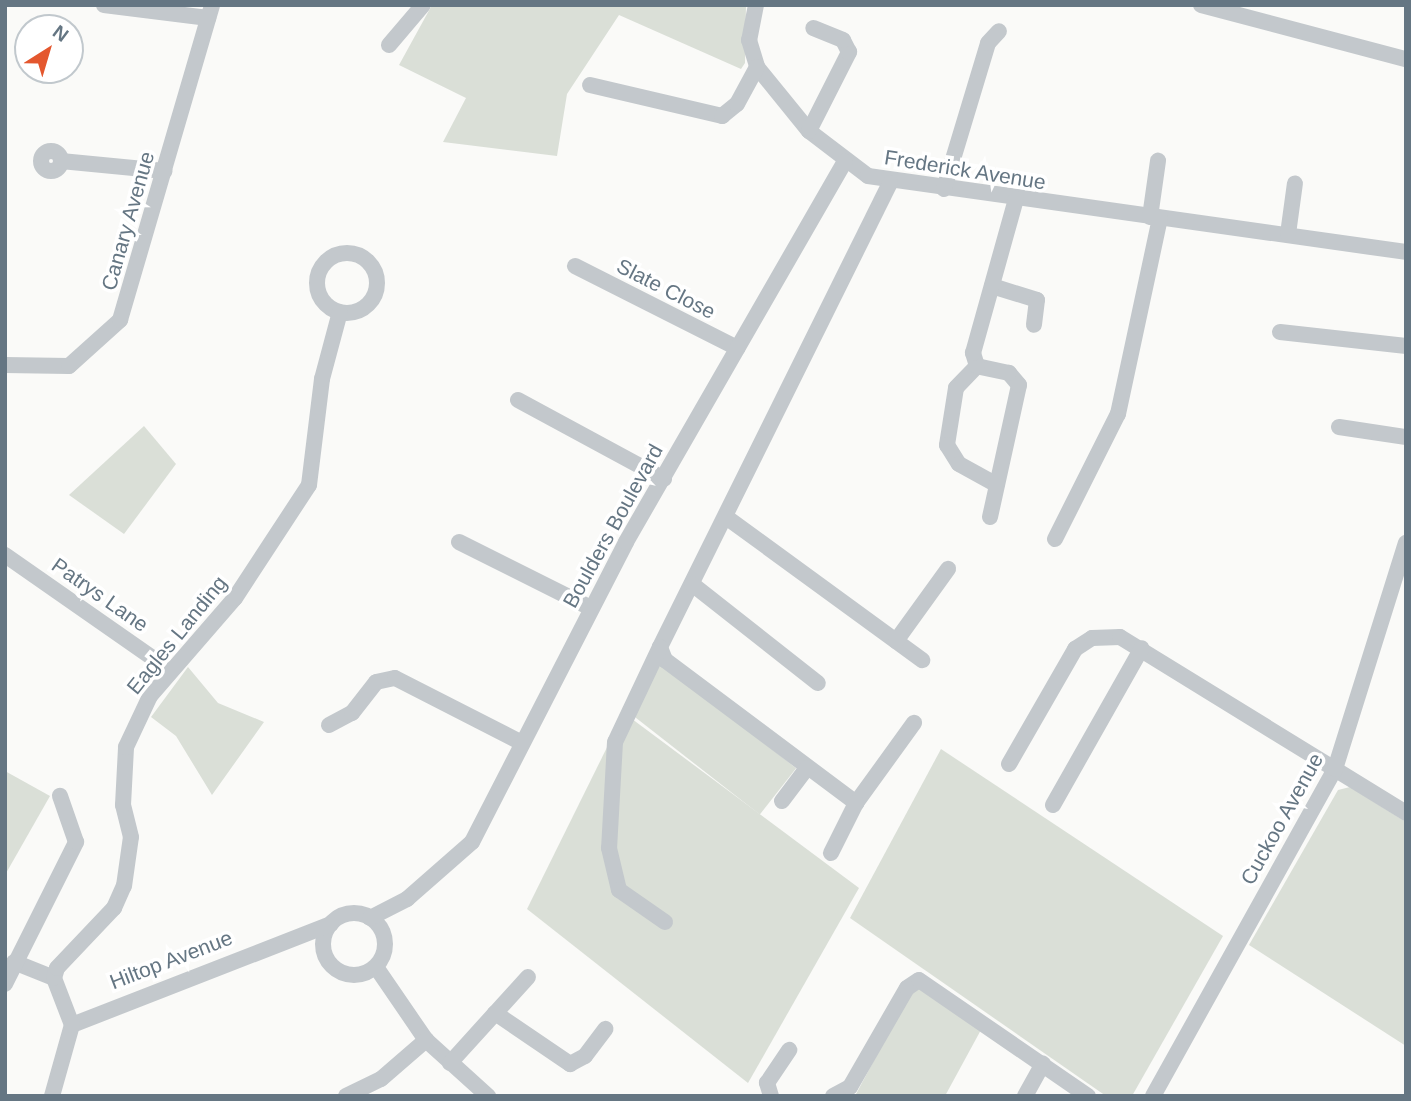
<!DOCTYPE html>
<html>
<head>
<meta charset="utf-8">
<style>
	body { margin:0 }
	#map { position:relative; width:1411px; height:1101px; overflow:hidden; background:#fafaf8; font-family:Helvetica,sans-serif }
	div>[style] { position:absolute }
	.green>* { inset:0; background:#dadfd7; transform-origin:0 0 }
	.minor>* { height:16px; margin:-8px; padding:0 8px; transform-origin:8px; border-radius:8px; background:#c3c8cc }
	.minor>.ring { margin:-8px; padding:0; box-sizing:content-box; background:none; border:16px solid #c3c8cc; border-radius:50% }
	span { translate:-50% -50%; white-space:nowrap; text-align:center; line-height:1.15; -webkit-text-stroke:7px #fff; paint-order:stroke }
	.street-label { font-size:21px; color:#657683 }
	.frame { position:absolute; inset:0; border:7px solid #657683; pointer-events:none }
	.north { position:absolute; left:14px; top:14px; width:70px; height:70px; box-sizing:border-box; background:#fff; border:2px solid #c1c8cd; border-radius:50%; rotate:37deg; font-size:19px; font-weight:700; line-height:28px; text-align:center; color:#657683 }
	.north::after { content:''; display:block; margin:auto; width:24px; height:32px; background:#e4572e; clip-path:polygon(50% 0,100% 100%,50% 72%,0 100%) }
</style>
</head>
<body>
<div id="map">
	<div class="green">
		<i style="clip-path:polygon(432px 5px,746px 5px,745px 63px,741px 69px,619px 15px,567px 94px,557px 156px,443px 142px,466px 98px,399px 65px)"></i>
		<i style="clip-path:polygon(144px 426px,176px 464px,124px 534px,69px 495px)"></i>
		<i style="left:659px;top:661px;width:174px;height:59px;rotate:38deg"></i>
		<i style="clip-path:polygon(188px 667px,218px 703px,264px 722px,212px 795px,176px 736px,151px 717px)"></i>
		<i style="clip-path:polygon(624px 713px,859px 888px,748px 1083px,527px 909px)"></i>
		<i style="clip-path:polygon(941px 749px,1223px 936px,1132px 1096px,1106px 1096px,850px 918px)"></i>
		<i style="clip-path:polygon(5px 771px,50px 796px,5px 875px)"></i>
		<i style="clip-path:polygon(1350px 787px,1406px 822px,1406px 1046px,1249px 945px,1338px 790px)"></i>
		<i style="clip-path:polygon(919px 988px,982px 1028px,945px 1096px,855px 1096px,911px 991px)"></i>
	</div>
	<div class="minor">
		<i style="left:104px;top:5px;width:105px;rotate:7.1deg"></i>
		<i style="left:756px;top:5px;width:36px;rotate:101deg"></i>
		<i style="left:749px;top:40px;width:28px;rotate:73deg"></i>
		<i style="left:757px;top:67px;width:82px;rotate:50.9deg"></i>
		<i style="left:809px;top:131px;width:74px;rotate:37.3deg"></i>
		<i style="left:868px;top:176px;width:543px;rotate:8.04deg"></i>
		<i style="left:1201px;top:5px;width:212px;rotate:14.8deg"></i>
		<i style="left:389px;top:45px;width:52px;rotate:-49.6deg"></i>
		<i style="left:590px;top:85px;width:136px;rotate:13.2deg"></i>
		<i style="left:722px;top:116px;width:19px;rotate:-39deg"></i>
		<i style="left:737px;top:104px;width:42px;rotate:-61.6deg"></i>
		<i style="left:809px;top:131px;width:89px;rotate:-63.1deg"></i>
		<i style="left:849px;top:52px;width:13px;rotate:-117deg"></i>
		<i style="left:843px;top:40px;width:32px;rotate:-158deg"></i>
		<i class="ring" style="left:41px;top:151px;width:4px;height:4px"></i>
		<i style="left:61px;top:161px;width:104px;rotate:5.5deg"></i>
		<i style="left:890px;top:183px;width:518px;rotate:116.37deg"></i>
		<i style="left:660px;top:647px;width:14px;rotate:69deg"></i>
		<i style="left:665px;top:660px;width:239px;rotate:36.8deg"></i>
		<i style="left:856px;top:803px;width:99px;rotate:-54.1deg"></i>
		<i style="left:944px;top:189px;width:152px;rotate:-73.2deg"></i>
		<i style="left:988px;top:43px;width:16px;rotate:-47deg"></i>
		<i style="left:1150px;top:217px;width:57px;rotate:-81.9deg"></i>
		<i style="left:1288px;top:234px;width:51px;rotate:-82.2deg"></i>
		<i class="ring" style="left:317px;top:253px;width:44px;height:44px"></i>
		<i style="left:575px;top:266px;width:182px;rotate:26.8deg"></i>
		<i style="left:992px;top:286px;width:47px;rotate:17.3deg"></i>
		<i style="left:1037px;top:300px;width:25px;rotate:97deg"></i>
		<i style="left:1280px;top:332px;width:127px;rotate:6.3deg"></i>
		<i style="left:5px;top:365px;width:64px;rotate:0.9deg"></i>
		<i style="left:69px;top:366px;width:69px;rotate:-42deg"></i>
		<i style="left:120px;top:320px;width:328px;rotate:-73.7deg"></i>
		<i style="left:977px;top:366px;width:30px;rotate:134deg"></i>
		<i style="left:956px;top:388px;width:58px;rotate:99deg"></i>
		<i style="left:947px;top:445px;width:22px;rotate:58deg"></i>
		<i style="left:959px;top:464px;width:43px;rotate:28.9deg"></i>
		<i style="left:518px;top:400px;width:166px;rotate:28.4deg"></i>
		<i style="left:1339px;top:427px;width:68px;rotate:8.5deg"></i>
		<i style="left:726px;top:517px;width:243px;rotate:36.1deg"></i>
		<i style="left:990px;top:517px;width:135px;rotate:-77.6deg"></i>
		<i style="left:1019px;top:385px;width:16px;rotate:-130deg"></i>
		<i style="left:1009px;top:373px;width:33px;rotate:-168deg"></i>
		<i style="left:977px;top:366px;width:14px;rotate:-107deg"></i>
		<i style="left:973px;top:353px;width:160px;rotate:-74.4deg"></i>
		<i style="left:1055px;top:539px;width:140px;rotate:-63.3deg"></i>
		<i style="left:1118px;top:414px;width:200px;rotate:-77.9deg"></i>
		<i style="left:459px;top:542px;width:148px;rotate:26.6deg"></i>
		<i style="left:5px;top:555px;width:201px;rotate:34.9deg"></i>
		<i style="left:692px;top:584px;width:160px;rotate:38.2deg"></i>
		<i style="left:896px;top:641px;width:89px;rotate:-54.2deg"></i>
		<i style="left:660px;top:647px;width:105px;rotate:115.3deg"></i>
		<i style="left:615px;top:742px;width:106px;rotate:93.2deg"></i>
		<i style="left:609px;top:848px;width:43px;rotate:76.6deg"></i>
		<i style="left:619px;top:890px;width:56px;rotate:34.8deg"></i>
		<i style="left:329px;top:725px;width:26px;rotate:-28deg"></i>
		<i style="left:352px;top:713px;width:39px;rotate:-52deg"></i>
		<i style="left:376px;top:682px;width:19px;rotate:-12deg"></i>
		<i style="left:395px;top:678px;width:143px;rotate:27.1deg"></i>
		<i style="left:1009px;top:764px;width:133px;rotate:-60.1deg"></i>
		<i style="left:1075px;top:649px;width:20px;rotate:-33deg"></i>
		<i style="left:1092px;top:638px;width:28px;rotate:-2deg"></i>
		<i style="left:1120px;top:637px;width:336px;rotate:31.6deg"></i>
		<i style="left:782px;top:801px;width:41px;rotate:-52.9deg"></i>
		<i style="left:1053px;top:805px;width:180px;rotate:-60.5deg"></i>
		<i style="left:831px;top:853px;width:56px;rotate:-63.4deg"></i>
		<i class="ring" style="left:323px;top:913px;width:46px;height:46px"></i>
		<i style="left:370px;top:918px;width:42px;rotate:-27.2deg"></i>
		<i style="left:407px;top:899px;width:86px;rotate:-41.2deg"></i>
		<i style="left:472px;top:842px;width:337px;rotate:-62.8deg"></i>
		<i style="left:626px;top:542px;width:439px;rotate:-60.1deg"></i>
		<i style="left:14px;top:962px;width:43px;rotate:21.8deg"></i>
		<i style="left:376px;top:967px;width:88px;rotate:55.6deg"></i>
		<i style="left:426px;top:1040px;width:84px;rotate:42.1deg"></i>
		<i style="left:5px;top:984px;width:159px;rotate:-63.4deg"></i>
		<i style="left:76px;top:842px;width:49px;rotate:-109.2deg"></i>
		<i style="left:495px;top:1013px;width:91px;rotate:34.2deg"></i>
		<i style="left:570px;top:1064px;width:17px;rotate:-28deg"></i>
		<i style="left:585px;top:1056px;width:34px;rotate:-53deg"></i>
		<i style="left:72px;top:1025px;width:278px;rotate:-21.3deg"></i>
		<i style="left:450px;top:1063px;width:116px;rotate:-47.8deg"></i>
		<i style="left:52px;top:1096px;width:74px;rotate:-74.3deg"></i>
		<i style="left:72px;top:1025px;width:50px;rotate:-111deg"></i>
		<i style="left:54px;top:978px;width:10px;rotate:-73deg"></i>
		<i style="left:57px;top:968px;width:83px;rotate:-46.5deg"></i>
		<i style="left:114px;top:908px;width:24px;rotate:-66deg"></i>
		<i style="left:124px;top:886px;width:49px;rotate:-81.9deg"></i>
		<i style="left:131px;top:837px;width:33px;rotate:-104deg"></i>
		<i style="left:123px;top:805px;width:58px;rotate:-87deg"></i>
		<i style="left:126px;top:747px;width:56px;rotate:-64.8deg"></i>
		<i style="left:150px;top:696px;width:130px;rotate:-49.1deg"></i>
		<i style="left:235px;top:598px;width:135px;rotate:-56.8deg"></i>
		<i style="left:309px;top:485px;width:107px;rotate:-83deg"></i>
		<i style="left:322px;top:379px;width:69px;rotate:-75deg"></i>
		<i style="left:346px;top:1096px;width:39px;rotate:-26deg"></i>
		<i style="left:381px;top:1079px;width:60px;rotate:-40.9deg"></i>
		<i style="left:771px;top:1096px;width:14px;rotate:-107deg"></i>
		<i style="left:767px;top:1083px;width:40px;rotate:-56deg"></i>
		<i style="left:833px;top:1096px;width:19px;rotate:-28deg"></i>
		<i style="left:850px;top:1087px;width:114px;rotate:-60.1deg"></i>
		<i style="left:907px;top:988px;width:14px;rotate:-34deg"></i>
		<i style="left:919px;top:980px;width:205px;rotate:34.5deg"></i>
		<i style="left:1025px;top:1096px;width:37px;rotate:-61deg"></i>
		<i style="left:1153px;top:1096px;width:374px;rotate:-60.9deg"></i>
		<i style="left:1335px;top:769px;width:237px;rotate:-72.6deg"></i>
	</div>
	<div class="street-label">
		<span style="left:965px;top:170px;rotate:9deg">Frederick Avenue</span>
		<span style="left:128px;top:221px;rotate:-74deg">Canary Avenue</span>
		<span style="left:666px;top:289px;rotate:27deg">Slate Close</span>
		<span style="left:613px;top:526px;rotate:-61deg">Boulders Boulevard</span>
		<span style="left:100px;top:595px;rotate:35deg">Patrys Lane</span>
		<span style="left:177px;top:635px;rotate:-51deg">Eagles Landing</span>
		<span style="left:1282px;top:819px;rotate:-61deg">Cuckoo Avenue</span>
		<span style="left:171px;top:960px;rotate:-21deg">Hiltop Avenue</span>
	</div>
	<div class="frame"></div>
	<div class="north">N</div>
</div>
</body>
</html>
